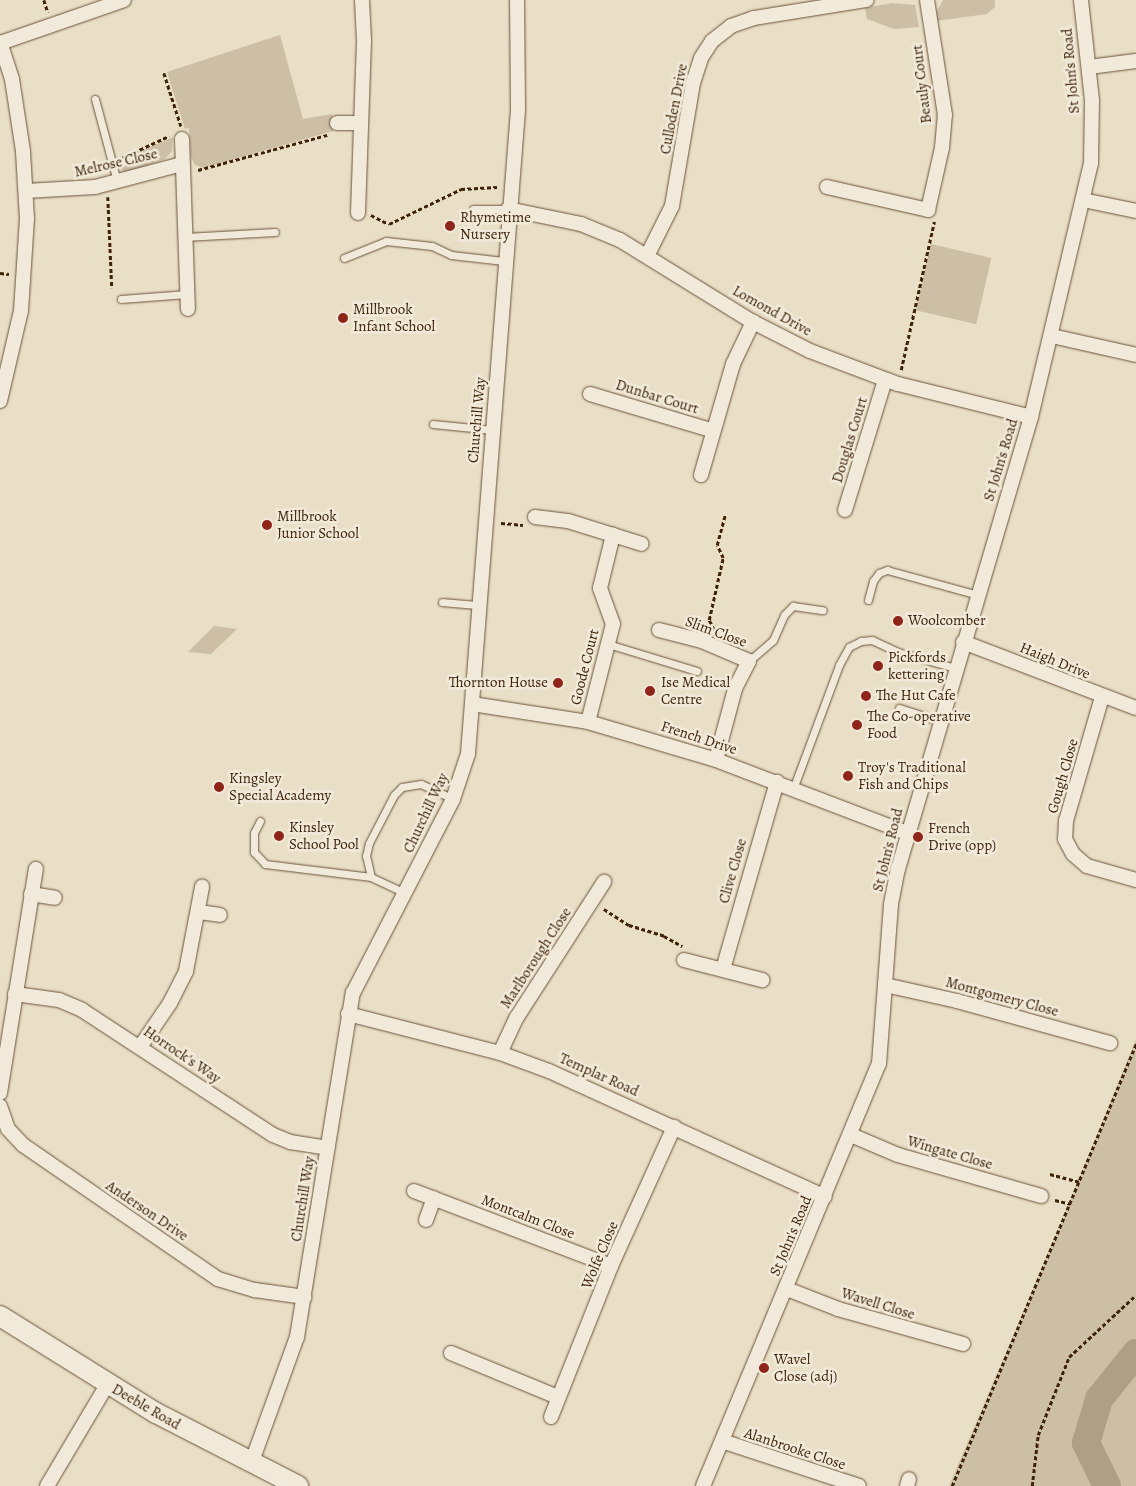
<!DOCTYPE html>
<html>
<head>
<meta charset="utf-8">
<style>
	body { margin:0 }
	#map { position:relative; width:1136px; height:1486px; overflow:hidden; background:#e9dfc6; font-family:Alegreya,serif }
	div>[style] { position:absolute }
	.green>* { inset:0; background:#ccbfa6; transform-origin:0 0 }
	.river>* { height:28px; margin:-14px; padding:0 14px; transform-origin:14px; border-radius:14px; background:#af9f85 }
	.path>* { height:2.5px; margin-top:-1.25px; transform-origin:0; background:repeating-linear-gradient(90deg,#3f2308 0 4px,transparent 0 6.5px) }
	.roads { filter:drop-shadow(0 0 1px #6a5238) drop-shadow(0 0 1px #6a5238) }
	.lane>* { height:7px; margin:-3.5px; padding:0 3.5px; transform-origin:3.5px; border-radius:3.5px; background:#f1eada }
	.street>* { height:14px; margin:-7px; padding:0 7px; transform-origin:7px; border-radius:7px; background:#f1eada }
	.secondary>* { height:20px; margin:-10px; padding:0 10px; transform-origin:10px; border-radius:10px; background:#f1eada }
	.dots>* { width:14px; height:14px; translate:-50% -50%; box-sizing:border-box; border:2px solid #f1eada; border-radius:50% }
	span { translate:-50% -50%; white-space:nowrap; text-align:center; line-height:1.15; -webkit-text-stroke:5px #f1eada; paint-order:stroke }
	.street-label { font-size:15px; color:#3f2308 }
	.poi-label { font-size:15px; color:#3f2308 }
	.left { translate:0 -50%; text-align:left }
	.right { translate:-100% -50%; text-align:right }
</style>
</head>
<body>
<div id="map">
	<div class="green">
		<i style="clip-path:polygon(943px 0,995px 0,995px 7px,987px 14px,936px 21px,937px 11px)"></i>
		<i style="clip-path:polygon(892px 3px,915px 5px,919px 27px,894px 29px,867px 19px,865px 8px)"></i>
		<i style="clip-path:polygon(280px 35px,303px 119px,332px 114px,333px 131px,203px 168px,195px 165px,191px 157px,189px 128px,185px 129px,167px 72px)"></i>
		<i style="clip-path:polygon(173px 137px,172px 151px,165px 159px,126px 173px,120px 168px,117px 162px)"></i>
		<i style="left:931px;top:244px;width:62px;height:68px;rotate:13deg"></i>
		<i style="clip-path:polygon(214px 626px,237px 629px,211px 654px,188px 652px)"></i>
		<i style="clip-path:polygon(1136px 1039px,1136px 1486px,949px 1486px,1065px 1214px)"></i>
	</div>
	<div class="river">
		<i style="left:1107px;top:1486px;width:48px;rotate:-116deg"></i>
		<i style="left:1086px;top:1443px;width:46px;rotate:-73.5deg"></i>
		<i style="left:1099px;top:1399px;width:59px;rotate:-51.2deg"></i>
	</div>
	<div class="path">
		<i style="left:44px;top:0;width:13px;rotate:72deg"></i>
		<i style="left:164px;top:73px;width:56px;rotate:72.2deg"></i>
		<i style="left:122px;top:158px;width:52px;rotate:-25.1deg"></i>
		<i style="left:198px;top:170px;width:134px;rotate:-15.2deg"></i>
		<i style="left:108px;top:197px;width:91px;rotate:87.5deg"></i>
		<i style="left:371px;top:215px;width:20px;rotate:27deg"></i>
		<i style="left:389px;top:224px;width:80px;rotate:-25.9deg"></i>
		<i style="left:461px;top:189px;width:36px;rotate:-3deg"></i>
		<i style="left:0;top:273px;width:9px;rotate:6deg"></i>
		<i style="left:901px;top:370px;width:152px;rotate:-77.4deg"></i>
		<i style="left:501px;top:523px;width:22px;rotate:5deg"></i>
		<i style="left:714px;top:630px;width:11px;rotate:-117deg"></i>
		<i style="left:709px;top:620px;width:64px;rotate:-77.3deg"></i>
		<i style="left:723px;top:558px;width:14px;rotate:-115deg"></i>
		<i style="left:717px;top:545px;width:31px;rotate:-75deg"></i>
		<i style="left:604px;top:909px;width:30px;rotate:33deg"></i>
		<i style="left:629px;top:925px;width:37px;rotate:17deg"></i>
		<i style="left:664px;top:936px;width:21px;rotate:29deg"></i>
		<i style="left:1050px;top:1174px;width:30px;rotate:15deg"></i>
		<i style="left:1055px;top:1200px;width:16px;rotate:14deg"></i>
		<i style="left:952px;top:1486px;width:480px;rotate:-67.4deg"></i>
		<i style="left:1032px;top:1486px;width:51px;rotate:-83.3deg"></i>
		<i style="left:1038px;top:1435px;width:84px;rotate:-68.3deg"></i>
		<i style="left:1069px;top:1357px;width:91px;rotate:-42.8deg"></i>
	</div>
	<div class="roads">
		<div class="lane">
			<i style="left:95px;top:99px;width:85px;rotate:75deg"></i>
			<i style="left:473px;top:209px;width:35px"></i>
			<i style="left:185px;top:237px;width:90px;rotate:-3.2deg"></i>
			<i style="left:344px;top:258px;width:45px;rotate:-22deg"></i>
			<i style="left:386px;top:241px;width:46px;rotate:6.2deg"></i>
			<i style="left:432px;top:246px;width:21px;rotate:25deg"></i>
			<i style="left:451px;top:255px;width:53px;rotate:6.5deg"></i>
			<i style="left:121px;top:299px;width:66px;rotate:-4.3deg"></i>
			<i style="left:433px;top:424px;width:60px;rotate:5.7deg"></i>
			<i style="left:868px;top:600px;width:20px;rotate:-75deg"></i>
			<i style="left:873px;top:581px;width:10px;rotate:-53deg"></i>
			<i style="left:879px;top:573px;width:9px;rotate:-21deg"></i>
			<i style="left:887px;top:570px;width:94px;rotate:15.4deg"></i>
			<i style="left:442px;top:602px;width:37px;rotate:5deg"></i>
			<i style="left:608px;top:644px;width:93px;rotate:16.9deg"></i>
			<i style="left:749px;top:661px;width:32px;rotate:-41deg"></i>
			<i style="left:773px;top:640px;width:27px;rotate:-66deg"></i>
			<i style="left:784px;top:615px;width:13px;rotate:-45deg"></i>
			<i style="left:793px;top:606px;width:30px;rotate:8deg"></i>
			<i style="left:899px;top:708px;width:43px;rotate:17.6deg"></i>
			<i style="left:793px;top:789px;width:132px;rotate:-69.6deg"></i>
			<i style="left:839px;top:665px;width:21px;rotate:-61deg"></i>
			<i style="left:849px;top:647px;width:13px;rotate:-27deg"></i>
			<i style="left:861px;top:641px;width:11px;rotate:-5deg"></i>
			<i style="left:872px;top:640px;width:29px;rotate:25deg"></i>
			<i style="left:898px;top:652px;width:59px;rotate:15.7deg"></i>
			<i style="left:260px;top:821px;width:13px;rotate:117deg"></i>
			<i style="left:254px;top:833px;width:19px;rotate:90deg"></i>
			<i style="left:254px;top:852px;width:16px;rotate:47deg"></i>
			<i style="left:265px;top:864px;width:107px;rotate:7deg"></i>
			<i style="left:405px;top:893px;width:38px;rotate:-155deg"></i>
			<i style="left:371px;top:877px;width:22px;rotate:-103deg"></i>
			<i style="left:366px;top:856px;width:13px;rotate:-77deg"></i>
			<i style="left:369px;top:843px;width:54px;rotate:-62.5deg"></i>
			<i style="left:394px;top:795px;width:11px;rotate:-45deg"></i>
			<i style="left:402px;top:787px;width:19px;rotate:-9deg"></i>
			<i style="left:421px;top:784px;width:35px;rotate:25deg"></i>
		</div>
		<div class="street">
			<i style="left:0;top:43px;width:131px;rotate:-19.1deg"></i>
			<i style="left:1089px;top:67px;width:47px;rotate:-7.3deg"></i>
			<i style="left:337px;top:123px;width:24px"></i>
			<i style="left:182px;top:139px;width:170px;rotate:88deg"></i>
			<i style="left:827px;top:187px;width:104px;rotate:12.8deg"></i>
			<i style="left:928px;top:210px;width:64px;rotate:-77.3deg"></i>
			<i style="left:942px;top:148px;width:33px;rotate:-85deg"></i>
			<i style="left:945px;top:115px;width:116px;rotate:-98.9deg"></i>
			<i style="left:26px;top:191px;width:69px;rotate:-3.3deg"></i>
			<i style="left:95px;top:187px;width:90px;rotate:-14.8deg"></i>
			<i style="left:1083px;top:200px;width:54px;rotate:11.7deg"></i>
			<i style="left:508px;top:209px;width:75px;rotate:11.6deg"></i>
			<i style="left:581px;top:224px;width:42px;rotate:22.3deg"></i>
			<i style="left:620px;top:240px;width:156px;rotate:31.7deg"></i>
			<i style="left:753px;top:322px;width:64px;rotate:27deg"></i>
			<i style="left:810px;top:351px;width:94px;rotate:20.6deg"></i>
			<i style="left:898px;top:384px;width:137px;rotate:13.9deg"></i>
			<i style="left:358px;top:213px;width:172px;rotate:-88deg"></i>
			<i style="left:364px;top:41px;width:41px;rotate:-92.8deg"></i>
			<i style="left:648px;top:254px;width:54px;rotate:-63.4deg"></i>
			<i style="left:672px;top:206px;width:125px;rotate:-80.3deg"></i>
			<i style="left:693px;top:83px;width:26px;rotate:-72deg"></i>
			<i style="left:701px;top:58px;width:20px;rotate:-57deg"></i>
			<i style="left:712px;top:41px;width:24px;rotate:-38deg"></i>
			<i style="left:731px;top:26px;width:24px;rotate:-19deg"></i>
			<i style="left:754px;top:18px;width:114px;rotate:-9.1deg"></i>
			<i style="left:1052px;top:336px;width:86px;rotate:12.7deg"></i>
			<i style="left:590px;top:394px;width:129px;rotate:16.6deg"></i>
			<i style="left:0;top:401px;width:92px;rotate:-76.9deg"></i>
			<i style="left:21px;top:311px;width:92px;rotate:-86.3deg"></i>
			<i style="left:27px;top:219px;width:68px;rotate:-93.4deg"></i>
			<i style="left:23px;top:151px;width:73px;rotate:-98.7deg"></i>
			<i style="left:12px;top:79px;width:38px;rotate:-108deg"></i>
			<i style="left:701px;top:475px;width:116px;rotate:-73.9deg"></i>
			<i style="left:733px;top:364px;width:47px;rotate:-64.5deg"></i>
			<i style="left:845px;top:510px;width:136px;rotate:-72.9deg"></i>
			<i style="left:535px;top:517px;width:33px;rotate:7deg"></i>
			<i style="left:568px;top:521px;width:77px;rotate:17.3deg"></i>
			<i style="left:659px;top:630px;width:44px;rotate:14.3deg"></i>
			<i style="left:702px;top:641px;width:51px;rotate:23.1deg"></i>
			<i style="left:749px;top:661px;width:31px;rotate:117deg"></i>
			<i style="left:735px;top:689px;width:73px;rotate:105deg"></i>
			<i style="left:963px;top:642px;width:185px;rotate:20.9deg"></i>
			<i style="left:1102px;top:697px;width:129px;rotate:106.2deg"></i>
			<i style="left:1066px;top:821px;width:18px;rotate:93deg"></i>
			<i style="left:1065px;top:839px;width:17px;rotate:62deg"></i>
			<i style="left:1073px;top:854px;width:18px;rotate:41deg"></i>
			<i style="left:1087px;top:866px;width:51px;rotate:15.9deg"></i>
			<i style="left:472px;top:704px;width:117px;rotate:8.8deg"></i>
			<i style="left:588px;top:722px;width:134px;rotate:16.5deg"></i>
			<i style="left:716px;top:760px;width:204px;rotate:20.9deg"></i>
			<i style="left:588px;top:722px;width:101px;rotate:-75.7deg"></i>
			<i style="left:613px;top:624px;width:38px;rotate:-110deg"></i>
			<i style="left:600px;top:588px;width:55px;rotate:-76.2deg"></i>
			<i style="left:31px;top:894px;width:24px;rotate:9deg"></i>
			<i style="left:199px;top:912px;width:21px;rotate:8deg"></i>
			<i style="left:684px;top:960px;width:81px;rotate:14.4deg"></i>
			<i style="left:723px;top:969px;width:195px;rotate:-73.9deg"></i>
			<i style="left:885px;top:985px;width:74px;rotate:12.5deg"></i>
			<i style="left:957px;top:1001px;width:159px;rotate:15.4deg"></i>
			<i style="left:15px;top:994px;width:44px;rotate:7.8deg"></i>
			<i style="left:59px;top:1000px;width:25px;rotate:23deg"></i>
			<i style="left:82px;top:1010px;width:228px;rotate:33.2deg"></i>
			<i style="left:273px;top:1135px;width:18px;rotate:22deg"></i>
			<i style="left:290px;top:1142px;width:38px;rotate:9deg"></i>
			<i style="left:348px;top:1014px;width:157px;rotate:14.4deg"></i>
			<i style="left:500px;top:1053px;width:52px;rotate:20.2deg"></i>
			<i style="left:549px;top:1071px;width:303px;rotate:24.5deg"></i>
			<i style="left:140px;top:1047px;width:53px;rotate:-55.7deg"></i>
			<i style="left:170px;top:1003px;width:36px;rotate:-63deg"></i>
			<i style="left:186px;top:971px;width:86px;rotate:-79.2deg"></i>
			<i style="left:500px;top:1053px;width:40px;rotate:-65deg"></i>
			<i style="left:517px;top:1017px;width:161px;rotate:-57.2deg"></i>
			<i style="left:0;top:1093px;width:227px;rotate:-80.9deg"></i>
			<i style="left:0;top:1106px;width:24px;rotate:71deg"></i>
			<i style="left:8px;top:1129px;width:22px;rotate:47deg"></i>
			<i style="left:23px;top:1145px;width:237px;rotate:34.5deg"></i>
			<i style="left:218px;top:1279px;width:39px;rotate:17deg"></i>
			<i style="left:255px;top:1290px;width:50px;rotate:8deg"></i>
			<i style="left:851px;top:1135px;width:51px;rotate:23.1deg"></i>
			<i style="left:898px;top:1155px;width:149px;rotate:16deg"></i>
			<i style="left:414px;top:1191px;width:211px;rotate:20.8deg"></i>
			<i style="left:426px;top:1220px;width:23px;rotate:-70deg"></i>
			<i style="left:787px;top:1289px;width:55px;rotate:21.4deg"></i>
			<i style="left:838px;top:1309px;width:130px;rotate:15.6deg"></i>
			<i style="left:451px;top:1353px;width:116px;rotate:22.4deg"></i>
			<i style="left:551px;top:1417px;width:162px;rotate:-68.3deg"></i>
			<i style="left:611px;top:1266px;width:153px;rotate:-65.6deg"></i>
			<i style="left:722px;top:1441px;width:144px;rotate:18.2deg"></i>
			<i style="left:251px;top:1464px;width:135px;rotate:-70.1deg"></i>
			<i style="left:297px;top:1337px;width:349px;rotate:-80.8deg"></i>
			<i style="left:353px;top:993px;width:218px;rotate:-62.7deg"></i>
			<i style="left:453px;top:799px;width:47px;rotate:-71.6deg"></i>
			<i style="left:468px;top:754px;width:646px;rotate:-85.56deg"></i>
			<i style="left:518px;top:110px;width:110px;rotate:-90.5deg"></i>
			<i style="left:47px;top:1486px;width:117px;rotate:-59.3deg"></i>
			<i style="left:703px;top:1486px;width:457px;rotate:-67.4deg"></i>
			<i style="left:879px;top:1064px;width:160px;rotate:-85.7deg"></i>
			<i style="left:891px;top:904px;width:36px;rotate:-79deg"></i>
			<i style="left:898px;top:869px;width:471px;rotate:-73.6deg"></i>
			<i style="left:1031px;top:417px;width:260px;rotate:-76.7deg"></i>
			<i style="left:1091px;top:164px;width:64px;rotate:-89.1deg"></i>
			<i style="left:1092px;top:100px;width:101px;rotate:-96.3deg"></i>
			<i style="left:907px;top:1486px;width:7px;rotate:-74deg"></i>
		</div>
		<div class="secondary">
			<i style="left:0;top:1316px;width:184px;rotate:31.9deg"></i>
			<i style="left:156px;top:1413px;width:160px;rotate:27.2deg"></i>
		</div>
	</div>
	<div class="dots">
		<i style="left:450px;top:226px;background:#8f2418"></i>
		<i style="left:343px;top:318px;background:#8f2418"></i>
		<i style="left:267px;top:525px;background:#8f2418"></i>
		<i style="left:898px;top:621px;background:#8f2418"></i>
		<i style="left:878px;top:666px;background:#8f2418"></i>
		<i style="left:558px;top:683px;background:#8f2418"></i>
		<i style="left:650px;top:691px;background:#8f2418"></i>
		<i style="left:866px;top:696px;background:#8f2418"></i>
		<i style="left:857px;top:725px;background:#8f2418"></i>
		<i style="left:848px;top:776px;background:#8f2418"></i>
		<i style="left:219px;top:787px;background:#8f2418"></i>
		<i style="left:279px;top:836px;background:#8f2418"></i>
		<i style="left:918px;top:837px;background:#8f2418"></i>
		<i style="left:764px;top:1368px;background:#8f2418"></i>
	</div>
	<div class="street-label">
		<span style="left:1071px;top:71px;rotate:-95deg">St John's Road</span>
		<span style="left:922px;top:84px;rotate:-97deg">Beauly Court</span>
		<span style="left:674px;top:109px;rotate:-79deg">Culloden Drive</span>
		<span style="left:116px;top:163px;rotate:-13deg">Melrose Close</span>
		<span style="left:772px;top:311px;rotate:29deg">Lomond Drive</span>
		<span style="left:657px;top:397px;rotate:17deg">Dunbar Court</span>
		<span style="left:477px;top:420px;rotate:-85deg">Churchill Way</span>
		<span style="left:850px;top:440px;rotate:-73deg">Douglas Court</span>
		<span style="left:1001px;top:460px;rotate:-73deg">St John's Road</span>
		<span style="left:716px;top:632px;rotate:20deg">Slim Close</span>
		<span style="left:1055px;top:661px;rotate:22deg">Haigh Drive</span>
		<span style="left:585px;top:667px;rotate:-76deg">Goode Court</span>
		<span style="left:699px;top:738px;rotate:18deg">French Drive</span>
		<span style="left:1063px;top:776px;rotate:-74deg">Gough Close</span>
		<span style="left:426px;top:813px;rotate:-65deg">Churchill Way</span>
		<span style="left:888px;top:850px;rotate:-76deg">St John's Road</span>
		<span style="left:733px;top:871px;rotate:-74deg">Clive Close</span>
		<span style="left:536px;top:958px;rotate:-57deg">Marlborough Close</span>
		<span style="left:1002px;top:997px;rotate:15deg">Montgomery Close</span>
		<span style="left:182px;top:1055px;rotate:34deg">Horrock's Way</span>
		<span style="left:599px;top:1075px;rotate:24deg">Templar Road</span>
		<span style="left:950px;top:1153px;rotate:16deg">Wingate Close</span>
		<span style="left:303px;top:1199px;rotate:-81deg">Churchill Way</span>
		<span style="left:147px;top:1211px;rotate:34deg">Anderson Drive</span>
		<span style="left:528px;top:1217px;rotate:21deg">Montcalm Close</span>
		<span style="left:791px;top:1236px;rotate:-67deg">St John's Road</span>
		<span style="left:600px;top:1255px;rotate:-67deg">Wolfe Close</span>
		<span style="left:878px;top:1304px;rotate:17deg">Wavell Close</span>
		<span style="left:146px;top:1407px;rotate:30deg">Deeble Road</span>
		<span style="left:795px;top:1449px;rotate:18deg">Alanbrooke Close</span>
	</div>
	<div class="poi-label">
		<span class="left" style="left:460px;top:226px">Rhymetime<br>Nursery</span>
		<span class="left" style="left:353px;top:318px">Millbrook<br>Infant School</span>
		<span class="left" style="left:277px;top:525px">Millbrook<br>Junior School</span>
		<span class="left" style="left:908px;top:621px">Woolcomber</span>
		<span class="left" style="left:888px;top:666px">Pickfords<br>kettering</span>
		<span class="left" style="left:661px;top:691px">Ise Medical<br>Centre</span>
		<span class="right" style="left:548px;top:683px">Thornton House</span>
		<span class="left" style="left:876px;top:696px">The Hut Cafe</span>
		<span class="left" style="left:867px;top:725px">The Co-operative<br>Food</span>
		<span class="left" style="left:858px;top:776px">Troy's Traditional<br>Fish and Chips</span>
		<span class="left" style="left:229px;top:787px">Kingsley<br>Special Academy</span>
		<span class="left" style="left:289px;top:836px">Kinsley<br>School Pool</span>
		<span class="left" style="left:928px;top:837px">French<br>Drive (opp)</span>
		<span class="left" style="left:774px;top:1368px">Wavel<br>Close (adj)</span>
	</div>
</div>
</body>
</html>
